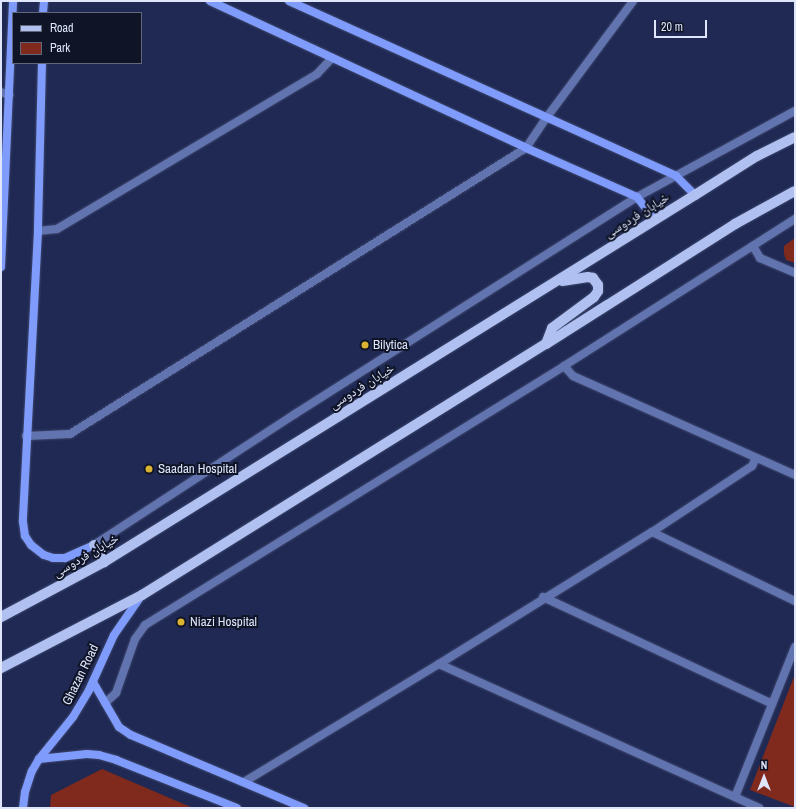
<!DOCTYPE html>
<html>
<head>
<meta charset="utf-8">
<style>
	body { margin:0 }
	#map { position:relative; width:796px; height:809px; overflow:hidden; background:#1f2953; font-family:"Archivo Narrow","Noto Naskh Arabic",sans-serif }
	div>[style] { position:absolute }
	.green>* { inset:0; background:#80291d }
	.roads { filter:drop-shadow(0 0 1px #3e476e) drop-shadow(0 0 1px #3e476e) }
	.street>* { height:8px; margin:-4px; padding:0 4px; transform-origin:4px; border-radius:4px; background:#6274b0 }
	.secondary>* { height:8px; margin:-4px; padding:0 4px; transform-origin:4px; border-radius:4px; background:#7f9bfb }
	.primary>* { height:10px; margin:-5px; padding:0 5px; transform-origin:5px; border-radius:5px; background:#b0c0f1 }
	.dots>* { width:11px; height:11px; translate:-50% -50%; box-sizing:border-box; border:2px solid #0f1427; border-radius:50% }
	span { translate:-50% -50%; white-space:nowrap; text-align:center; line-height:1.15; -webkit-text-stroke:4px #0f1427; paint-order:stroke }
	.street-label { font-size:13px; color:#dfe6fc }
	.poi-label { font-size:13px; color:#dfe6fc }
	.left { translate:0 -50%; text-align:left }
	.frame { position:absolute; inset:0; border:2px solid #dfe6fc; pointer-events:none }
	.legend { position:absolute; left:12px; top:12px; width:130px; height:52px; box-sizing:border-box; background:#0f1427; border:1px solid #62687c; margin:0; padding:5px 7px; list-style:none; font-size:12px; color:#dfe6fc }
	.legend li { display:flex; align-items:center; gap:8px; height:20px }
	.legend b { width:20px; border:1px solid #62687c }
	.north { position:absolute; left:744px; top:757px; width:40px; height:40px; -webkit-text-stroke:3px #0f1427; paint-order:stroke; rotate:0deg; font-size:11px; font-weight:700; line-height:16px; text-align:center; color:#dfe6fc }
	.north::after { content:''; display:block; margin:auto; width:14px; height:18px; background:#dfe6fc; clip-path:polygon(50% 0,100% 100%,50% 72%,0 100%) }
	.scale { position:absolute; left:654px; top:20px; width:53px; height:18px; box-sizing:border-box; border:2px solid #dfe6fc; border-top:0; padding-left:5px; font-size:12px; line-height:14px; white-space:nowrap; color:#dfe6fc; -webkit-text-stroke:3px #0f1427; paint-order:stroke }
</style>
</head>
<body>
<div id="map">
	<div class="green">
		<i style="clip-path:polygon(795px 238px,795px 263px,786px 260px,784px 254px,784px 246px)"></i>
		<i style="clip-path:polygon(795px 674px,795px 807px,750px 790px)"></i>
		<i style="clip-path:polygon(102px 769px,193px 808px,50px 808px,51px 795px)"></i>
	</div>
	<div class="roads">
		<div class="street">
			<i style="left:1px;top:92px;width:9px;rotate:21deg"></i>
			<i style="left:38px;top:231px;width:19px;rotate:-6deg"></i>
			<i style="left:57px;top:229px;width:303px;rotate:-30.8deg"></i>
			<i style="left:317px;top:74px;width:22px;rotate:-47deg"></i>
			<i style="left:753px;top:246px;width:14px;rotate:60deg"></i>
			<i style="left:760px;top:258px;width:38px;rotate:23deg"></i>
			<i style="left:564px;top:366px;width:13px;rotate:48deg"></i>
			<i style="left:573px;top:376px;width:243px;rotate:24deg"></i>
			<i style="left:26px;top:436px;width:44px;rotate:-2.6deg"></i>
			<i style="left:70px;top:434px;width:538px;rotate:-32.1deg"></i>
			<i style="left:526px;top:148px;width:37px;rotate:-56deg"></i>
			<i style="left:547px;top:117px;width:144px;rotate:-53.4deg"></i>
			<i style="left:652px;top:532px;width:159px;rotate:25.8deg"></i>
			<i style="left:94px;top:545px;width:240px;rotate:-33.1deg"></i>
			<i style="left:295px;top:414px;width:405px;rotate:-32.4deg"></i>
			<i style="left:637px;top:197px;width:180px;rotate:-28.6deg"></i>
			<i style="left:543px;top:597px;width:253px;rotate:25deg"></i>
			<i style="left:439px;top:664px;width:251px;rotate:-31.8deg"></i>
			<i style="left:652px;top:532px;width:120px;rotate:-33.4deg"></i>
			<i style="left:752px;top:466px;width:9px;rotate:-63deg"></i>
			<i style="left:105px;top:703px;width:15px;rotate:-42deg"></i>
			<i style="left:116px;top:693px;width:57px;rotate:-70.6deg"></i>
			<i style="left:135px;top:639px;width:17px;rotate:-54deg"></i>
			<i style="left:145px;top:625px;width:493px;rotate:-31.7deg"></i>
			<i style="left:564px;top:366px;width:274px;rotate:-32.5deg"></i>
			<i style="left:244px;top:782px;width:228px;rotate:-31.2deg"></i>
			<i style="left:439px;top:664px;width:351px;rotate:24.2deg"></i>
			<i style="left:735px;top:797px;width:162px;rotate:-68.2deg"></i>
		</div>
		<div class="secondary">
			<i style="left:210px;top:1px;width:349px;rotate:24.9deg"></i>
			<i style="left:526px;top:148px;width:121px;rotate:23.8deg"></i>
			<i style="left:637px;top:197px;width:29px;rotate:52deg"></i>
			<i style="left:289px;top:1px;width:425px;rotate:24.3deg"></i>
			<i style="left:676px;top:176px;width:27px;rotate:45deg"></i>
			<i style="left:43px;top:13px;width:12px;rotate:-85deg"></i>
			<i style="left:42px;top:63px;width:168px;rotate:91.4deg"></i>
			<i style="left:38px;top:231px;width:291px;rotate:93deg"></i>
			<i style="left:23px;top:522px;width:14px;rotate:82deg"></i>
			<i style="left:25px;top:536px;width:11px;rotate:56deg"></i>
			<i style="left:31px;top:545px;width:16px;rotate:38deg"></i>
			<i style="left:44px;top:555px;width:9px;rotate:18deg"></i>
			<i style="left:53px;top:558px;width:12px"></i>
			<i style="left:65px;top:558px;width:32px;rotate:-24deg"></i>
			<i style="left:1px;top:267px;width:266px;rotate:-87.4deg"></i>
			<i style="left:93px;top:682px;width:52px;rotate:60deg"></i>
			<i style="left:119px;top:727px;width:14px;rotate:34deg"></i>
			<i style="left:131px;top:735px;width:188px;rotate:22.9deg"></i>
			<i style="left:39px;top:759px;width:48px;rotate:-5.9deg"></i>
			<i style="left:87px;top:754px;width:12px;rotate:5deg"></i>
			<i style="left:99px;top:755px;width:18px;rotate:16deg"></i>
			<i style="left:116px;top:760px;width:130px;rotate:21.6deg"></i>
			<i style="left:23px;top:808px;width:16px;rotate:-83deg"></i>
			<i style="left:25px;top:792px;width:22px;rotate:-72deg"></i>
			<i style="left:32px;top:771px;width:14px;rotate:-60deg"></i>
			<i style="left:39px;top:759px;width:54px;rotate:-51deg"></i>
			<i style="left:73px;top:717px;width:31px;rotate:-59deg"></i>
			<i style="left:89px;top:690px;width:60px;rotate:-65.6deg"></i>
			<i style="left:114px;top:635px;width:47px;rotate:-55.3deg"></i>
		</div>
		<div class="primary">
			<i style="left:546px;top:344px;width:17px;rotate:-69deg"></i>
			<i style="left:552px;top:328px;width:52px;rotate:-36.4deg"></i>
			<i style="left:594px;top:297px;width:7px;rotate:-56deg"></i>
			<i style="left:598px;top:291px;width:6px;rotate:-90deg"></i>
			<i style="left:598px;top:285px;width:9px;rotate:-126deg"></i>
			<i style="left:593px;top:278px;width:5px;rotate:-169deg"></i>
			<i style="left:588px;top:277px;width:26px;rotate:171deg"></i>
			<i style="left:94px;top:545px;width:20px;rotate:60deg"></i>
			<i style="left:1px;top:617px;width:117px;rotate:-28.1deg"></i>
			<i style="left:104px;top:562px;width:696px;rotate:-31.84deg"></i>
			<i style="left:695px;top:195px;width:73px;rotate:-32.2deg"></i>
			<i style="left:757px;top:156px;width:42px;rotate:-26.6deg"></i>
			<i style="left:1px;top:668px;width:159px;rotate:-27.4deg"></i>
			<i style="left:142px;top:595px;width:476px;rotate:-31.9deg"></i>
			<i style="left:546px;top:344px;width:224px;rotate:-32.4deg"></i>
			<i style="left:735px;top:224px;width:68px;rotate:-28.8deg"></i>
		</div>
	</div>
	<div class="dots">
		<i style="left:365px;top:345px;background:#dab333"></i>
		<i style="left:149px;top:469px;background:#dab333"></i>
		<i style="left:181px;top:622px;background:#dab333"></i>
	</div>
	<div class="street-label">
		<span style="left:637px;top:216px;rotate:-32deg">خیابان فردوسی</span>
		<span style="left:362px;top:387px;rotate:-32deg">خیابان فردوسی</span>
		<span style="left:86px;top:556px;rotate:-30deg">خیابان فردوسی</span>
		<span style="left:81px;top:675px;rotate:-64deg">Ghazan Road</span>
	</div>
	<div class="poi-label">
		<span class="left" style="left:373px;top:345px">Bilytica</span>
		<span class="left" style="left:158px;top:469px">Saadan Hospital</span>
		<span class="left" style="left:190px;top:622px">Niazi Hospital</span>
	</div>
	<div class="frame"></div>
	<ul class="legend">
	<li><b style="height:5px;background:#b0c0f1"></b>Road</li>
	<li><b style="height:11px;background:#80291d"></b>Park</li>
	</ul>
	<div class="north">N</div>
	<div class="scale">20 m</div>
</div>
</body>
</html>
